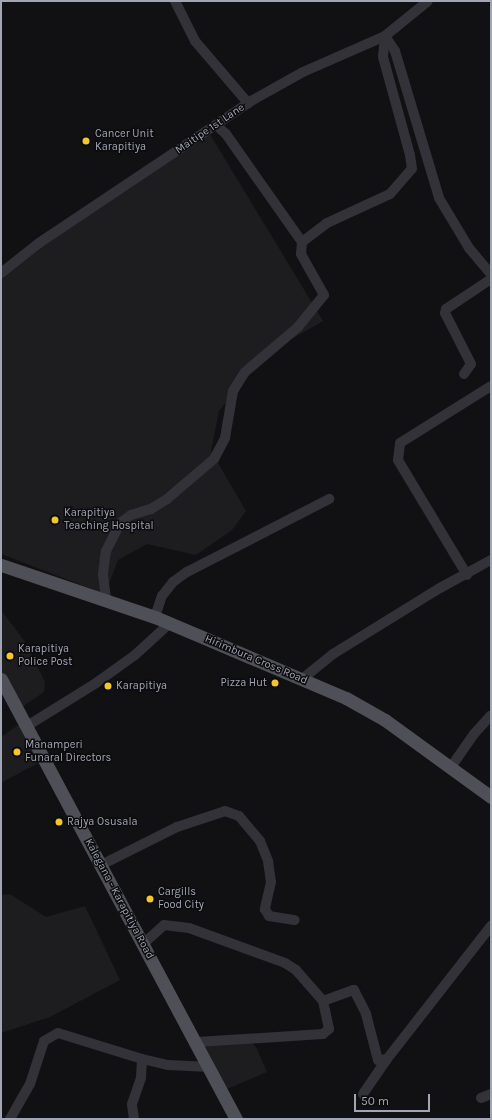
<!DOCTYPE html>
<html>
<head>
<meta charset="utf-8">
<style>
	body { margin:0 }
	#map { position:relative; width:492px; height:1120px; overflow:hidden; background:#111113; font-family:Karla,sans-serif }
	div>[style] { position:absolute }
	.built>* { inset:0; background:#1d1d20 }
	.minor>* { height:10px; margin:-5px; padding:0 5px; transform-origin:5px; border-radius:5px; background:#323238 }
	.major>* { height:13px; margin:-6.5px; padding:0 6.5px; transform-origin:6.5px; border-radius:6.5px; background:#4e4f57 }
	.dots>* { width:11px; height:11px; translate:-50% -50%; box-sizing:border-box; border:2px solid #0c0c0e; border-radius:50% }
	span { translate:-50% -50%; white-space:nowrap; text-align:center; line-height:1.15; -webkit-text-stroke:3px #0c0c0e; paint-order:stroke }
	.street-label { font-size:11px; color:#a2a6b4 }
	.poi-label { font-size:11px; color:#a2a6b4 }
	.left { translate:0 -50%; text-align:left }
	.right { translate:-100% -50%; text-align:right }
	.frame { position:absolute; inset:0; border:2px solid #a2a6b4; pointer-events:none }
	.scale { position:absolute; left:354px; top:1094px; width:76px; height:18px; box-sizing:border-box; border:2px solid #a2a6b4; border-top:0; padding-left:5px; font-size:12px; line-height:14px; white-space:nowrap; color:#a2a6b4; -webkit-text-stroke:3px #0c0c0e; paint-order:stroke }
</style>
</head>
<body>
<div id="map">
	<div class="built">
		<i style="clip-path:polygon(208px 131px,323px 321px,283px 344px,252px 371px,219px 411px,211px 451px,246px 511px,232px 530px,196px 555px,147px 544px,118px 560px,105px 594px,1px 554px,1px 273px)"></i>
		<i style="clip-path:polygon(1px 610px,26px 643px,45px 682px,44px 692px,18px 710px,1px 679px)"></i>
		<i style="clip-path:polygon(24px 721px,44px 760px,1px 783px,1px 737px)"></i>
		<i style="clip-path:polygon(10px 894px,46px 917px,85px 906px,120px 980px,50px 1017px,1px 1033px,1px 895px)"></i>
		<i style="clip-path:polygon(249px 1037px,257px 1049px,267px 1072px,220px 1092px,197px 1042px)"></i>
	</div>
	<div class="minor">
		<i style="left:175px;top:1px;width:45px;rotate:63.4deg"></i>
		<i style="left:195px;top:41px;width:82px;rotate:49.5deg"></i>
		<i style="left:385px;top:36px;width:18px;rotate:56deg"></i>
		<i style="left:395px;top:51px;width:153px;rotate:73.3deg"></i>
		<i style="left:439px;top:198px;width:58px;rotate:59deg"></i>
		<i style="left:469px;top:248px;width:34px;rotate:50deg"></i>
		<i style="left:216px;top:125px;width:13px;rotate:42deg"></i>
		<i style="left:226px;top:134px;width:132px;rotate:54.9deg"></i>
		<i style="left:1px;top:273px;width:48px;rotate:-38.3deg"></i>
		<i style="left:39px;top:243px;width:257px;rotate:-33.8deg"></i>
		<i style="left:253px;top:100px;width:57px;rotate:-29.2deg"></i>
		<i style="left:303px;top:72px;width:90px;rotate:-23.7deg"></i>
		<i style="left:385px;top:36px;width:55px;rotate:-39.1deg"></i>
		<i style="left:464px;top:374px;width:12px;rotate:-55deg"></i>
		<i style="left:471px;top:364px;width:57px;rotate:-117deg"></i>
		<i style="left:445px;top:313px;width:4px;rotate:-76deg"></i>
		<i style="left:446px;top:309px;width:54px;rotate:-33.7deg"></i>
		<i style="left:467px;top:575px;width:134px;rotate:-121deg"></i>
		<i style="left:398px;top:460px;width:17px;rotate:-83deg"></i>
		<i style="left:400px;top:443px;width:107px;rotate:-32.1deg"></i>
		<i style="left:106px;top:599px;width:25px;rotate:-97deg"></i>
		<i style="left:103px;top:574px;width:23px;rotate:-83deg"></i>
		<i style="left:106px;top:551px;width:31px;rotate:-63deg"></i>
		<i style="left:120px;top:523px;width:14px;rotate:-36deg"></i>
		<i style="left:131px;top:515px;width:21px;rotate:-17deg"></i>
		<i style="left:151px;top:509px;width:19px;rotate:-32deg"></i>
		<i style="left:167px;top:499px;width:62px;rotate:-40.4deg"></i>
		<i style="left:214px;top:459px;width:24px;rotate:-62deg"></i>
		<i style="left:225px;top:438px;width:48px;rotate:-80.3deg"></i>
		<i style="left:233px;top:391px;width:22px;rotate:-58deg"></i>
		<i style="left:245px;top:372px;width:70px;rotate:-40.3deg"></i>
		<i style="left:298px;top:327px;width:41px;rotate:-50.9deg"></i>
		<i style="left:324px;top:295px;width:47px;rotate:-119.3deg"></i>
		<i style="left:301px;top:254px;width:12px;rotate:-85deg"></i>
		<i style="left:302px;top:242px;width:31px;rotate:-37deg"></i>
		<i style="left:327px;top:223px;width:69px;rotate:-24.7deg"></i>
		<i style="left:390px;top:194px;width:33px;rotate:-49deg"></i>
		<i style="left:412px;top:169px;width:14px;rotate:-98deg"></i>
		<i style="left:410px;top:155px;width:102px;rotate:-105.4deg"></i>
		<i style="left:383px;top:57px;width:21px;rotate:-85deg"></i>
		<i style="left:155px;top:617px;width:22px;rotate:-72deg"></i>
		<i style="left:162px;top:596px;width:18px;rotate:-52deg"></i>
		<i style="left:173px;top:582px;width:17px;rotate:-36deg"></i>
		<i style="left:187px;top:572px;width:160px;rotate:-27.2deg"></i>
		<i style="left:301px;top:680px;width:41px;rotate:-39.1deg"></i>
		<i style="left:333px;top:654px;width:126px;rotate:-31.7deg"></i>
		<i style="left:440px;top:588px;width:58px;rotate:-28.8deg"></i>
		<i style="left:27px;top:726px;width:81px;rotate:-31.9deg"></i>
		<i style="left:96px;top:683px;width:48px;rotate:-35.7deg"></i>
		<i style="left:135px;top:655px;width:47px;rotate:-42.4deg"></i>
		<i style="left:451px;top:767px;width:40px;rotate:-55.1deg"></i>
		<i style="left:474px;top:734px;width:25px;rotate:-48deg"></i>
		<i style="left:101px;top:865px;width:85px;rotate:-26.6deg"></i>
		<i style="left:177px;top:827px;width:51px;rotate:-18.4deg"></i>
		<i style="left:225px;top:811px;width:15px;rotate:20deg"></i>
		<i style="left:239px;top:816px;width:33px;rotate:50deg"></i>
		<i style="left:260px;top:841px;width:22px;rotate:68deg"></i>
		<i style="left:268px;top:861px;width:21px;rotate:82deg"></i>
		<i style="left:271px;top:882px;width:28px;rotate:103deg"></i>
		<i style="left:265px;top:909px;width:8px;rotate:60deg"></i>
		<i style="left:269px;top:916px;width:26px;rotate:9deg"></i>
		<i style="left:143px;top:944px;width:28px;rotate:-42deg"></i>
		<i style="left:164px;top:925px;width:25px;rotate:7deg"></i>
		<i style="left:189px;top:928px;width:102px;rotate:20deg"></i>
		<i style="left:285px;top:963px;width:13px;rotate:32deg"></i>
		<i style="left:296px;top:970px;width:41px;rotate:48.9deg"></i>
		<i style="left:197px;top:1042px;width:126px;rotate:-3.6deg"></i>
		<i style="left:323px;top:1034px;width:8px;rotate:-40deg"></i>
		<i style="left:329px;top:1029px;width:29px;rotate:-102deg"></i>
		<i style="left:323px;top:1001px;width:33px;rotate:-20deg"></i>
		<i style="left:354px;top:990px;width:27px;rotate:63deg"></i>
		<i style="left:366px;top:1014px;width:48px;rotate:75.4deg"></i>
		<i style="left:378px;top:1060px;width:9px;rotate:-6deg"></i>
		<i style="left:387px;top:1059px;width:169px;rotate:-52deg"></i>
		<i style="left:363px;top:1094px;width:42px;rotate:-55.6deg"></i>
		<i style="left:481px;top:1098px;width:11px;rotate:-22deg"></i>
		<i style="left:10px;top:1119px;width:40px;rotate:-60.3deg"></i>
		<i style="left:30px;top:1084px;width:45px;rotate:-72deg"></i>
		<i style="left:44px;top:1041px;width:16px;rotate:-30deg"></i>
		<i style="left:58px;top:1033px;width:88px;rotate:17.2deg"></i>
		<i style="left:142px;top:1059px;width:27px;rotate:13deg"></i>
		<i style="left:168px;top:1065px;width:42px;rotate:2.7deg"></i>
		<i style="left:134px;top:1119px;width:15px;rotate:-98deg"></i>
		<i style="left:132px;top:1104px;width:28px;rotate:-71deg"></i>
		<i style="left:141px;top:1078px;width:19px;rotate:-87deg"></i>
	</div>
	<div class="major">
		<i style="left:1px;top:565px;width:163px;rotate:18.7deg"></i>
		<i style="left:155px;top:617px;width:207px;rotate:23deg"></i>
		<i style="left:346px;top:698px;width:45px;rotate:29.4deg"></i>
		<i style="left:385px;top:720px;width:131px;rotate:36deg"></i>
		<i style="left:1px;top:679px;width:499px;rotate:61.9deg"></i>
	</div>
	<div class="dots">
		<i style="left:86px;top:141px;background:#f5c627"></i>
		<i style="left:55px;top:520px;background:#f5c627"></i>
		<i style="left:10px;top:656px;background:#f5c627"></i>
		<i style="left:275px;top:683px;background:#f5c627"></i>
		<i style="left:108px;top:686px;background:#f5c627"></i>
		<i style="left:17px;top:752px;background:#f5c627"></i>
		<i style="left:59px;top:822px;background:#f5c627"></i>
		<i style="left:150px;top:899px;background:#f5c627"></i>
	</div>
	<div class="street-label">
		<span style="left:210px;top:129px;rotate:-34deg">Maitipe 1st Lane</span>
		<span style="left:256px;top:660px;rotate:23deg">Hirimbura Cross Road</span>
		<span style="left:119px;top:899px;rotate:62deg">Kalegana - Karapitiya Road</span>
	</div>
	<div class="poi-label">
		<span class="left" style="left:95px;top:141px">Cancer Unit<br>Karapitiya</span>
		<span class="left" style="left:64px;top:520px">Karapitiya<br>Teaching Hospital</span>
		<span class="left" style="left:18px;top:656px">Karapitiya<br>Police Post</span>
		<span class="right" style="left:267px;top:683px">Pizza Hut</span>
		<span class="left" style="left:116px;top:686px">Karapitiya</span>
		<span class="left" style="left:25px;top:752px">Manamperi<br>Funaral Directors</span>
		<span class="left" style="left:67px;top:822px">Rajya Osusala</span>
		<span class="left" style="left:158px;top:899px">Cargills<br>Food City</span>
	</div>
	<div class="frame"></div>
	<div class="scale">50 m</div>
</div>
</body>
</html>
